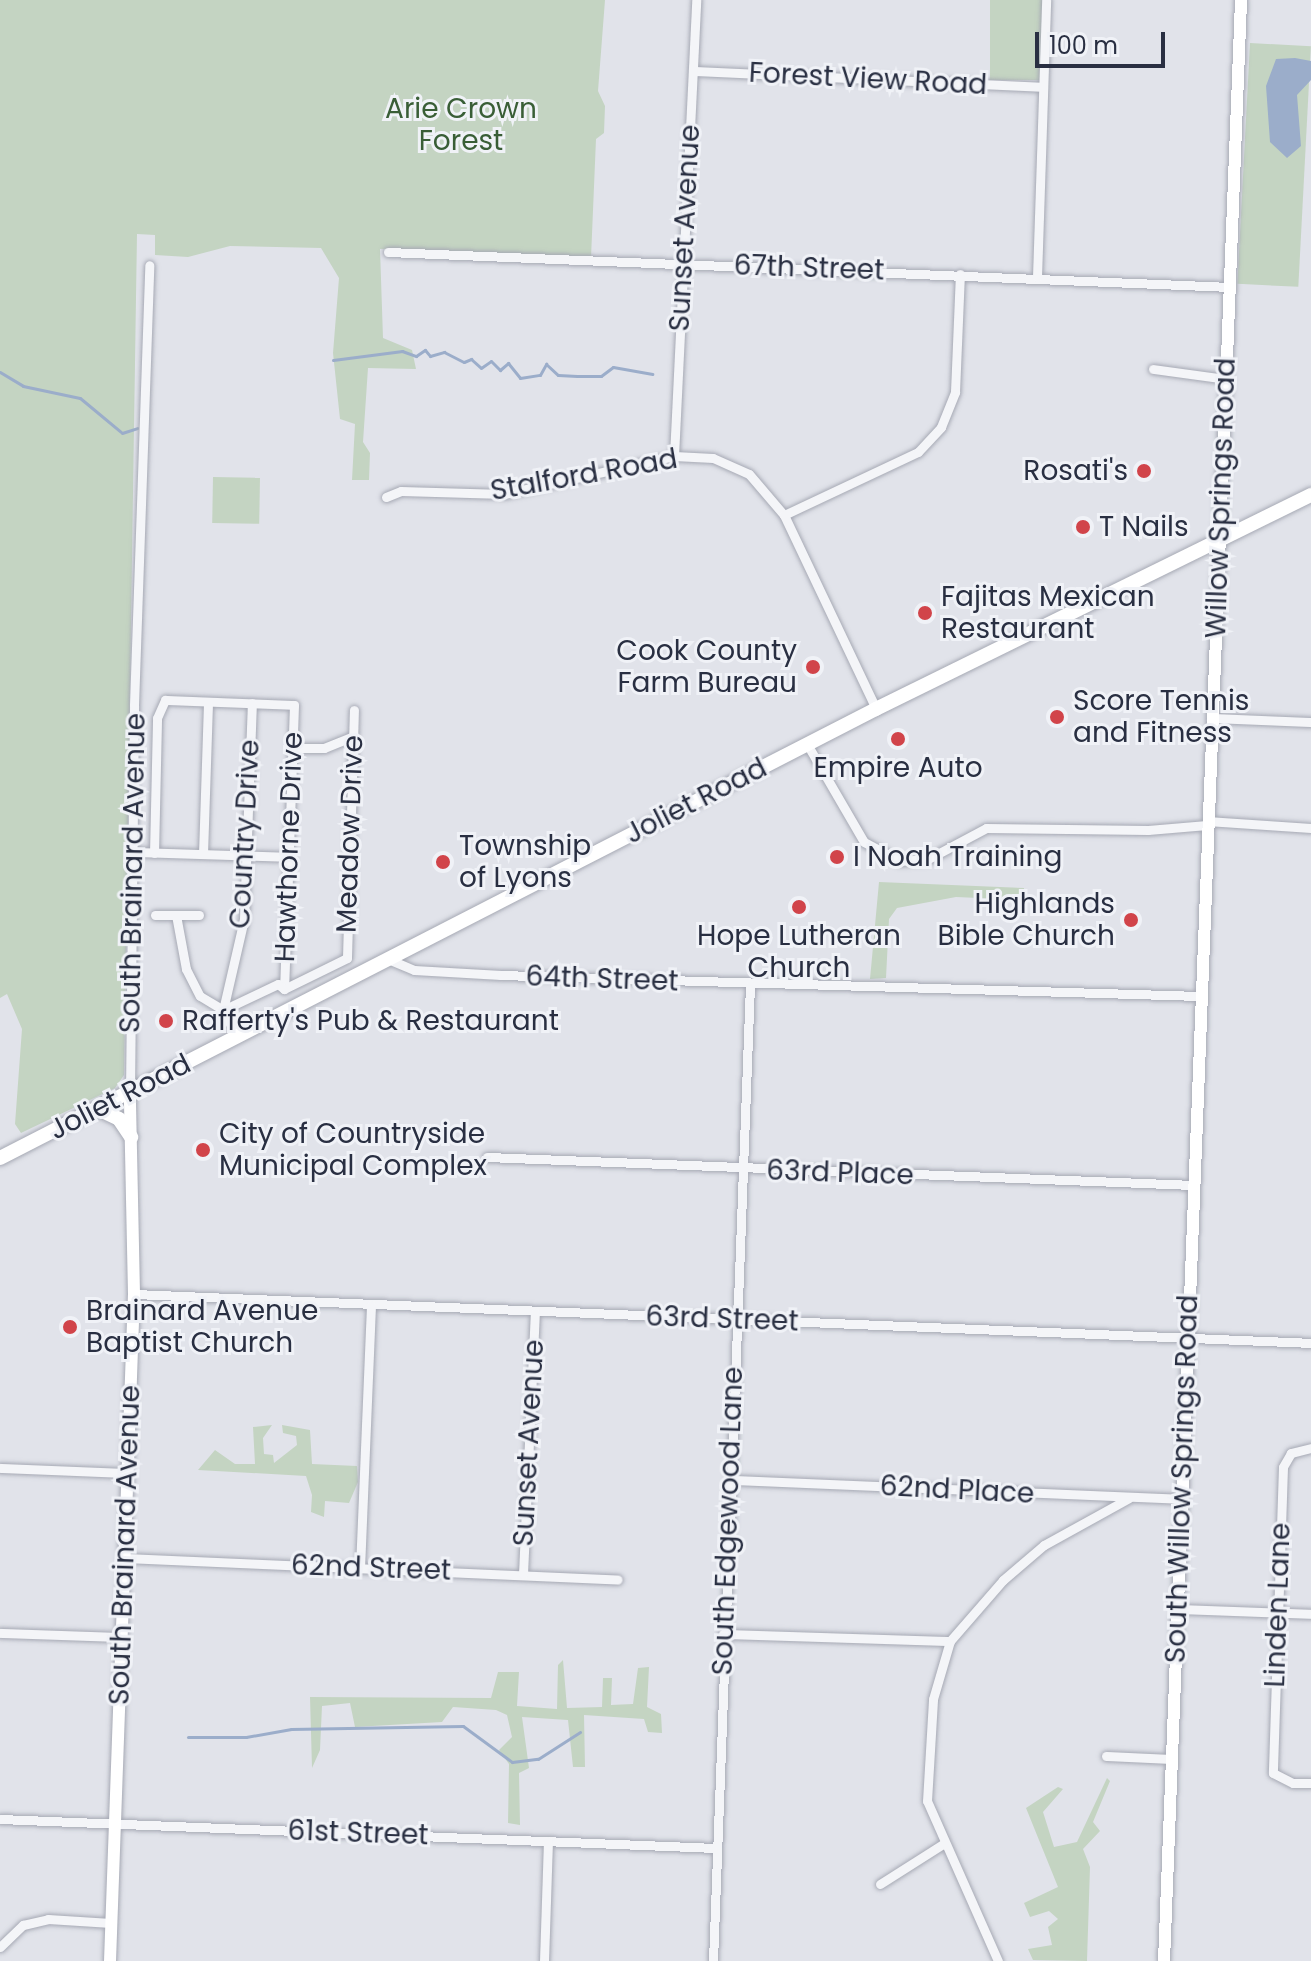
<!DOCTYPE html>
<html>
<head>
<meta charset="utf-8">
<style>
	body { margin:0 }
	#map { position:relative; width:1311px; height:1961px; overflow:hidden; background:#e1e3ea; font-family:Poppins,sans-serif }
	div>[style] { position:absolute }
	.green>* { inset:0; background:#c4d4c2; transform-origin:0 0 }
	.water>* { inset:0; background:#9badca }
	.stream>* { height:3px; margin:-1.5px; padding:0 1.5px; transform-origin:1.5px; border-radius:1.5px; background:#9badca }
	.roads { filter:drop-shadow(0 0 2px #a6a9b4) drop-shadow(0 0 2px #a6a9b4) }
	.street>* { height:9px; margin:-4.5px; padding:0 4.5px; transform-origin:4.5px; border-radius:4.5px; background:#f4f5f8 }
	.secondary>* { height:12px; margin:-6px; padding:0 6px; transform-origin:6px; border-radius:6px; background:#fff }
	.primary>* { height:14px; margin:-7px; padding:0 7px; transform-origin:7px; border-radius:7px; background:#fff }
	.dots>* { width:22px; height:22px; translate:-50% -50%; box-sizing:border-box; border:4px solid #f0f2f7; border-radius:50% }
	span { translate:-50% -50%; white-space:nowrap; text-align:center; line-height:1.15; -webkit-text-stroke:6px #f0f2f7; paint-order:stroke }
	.street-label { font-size:28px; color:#292f42 }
	.park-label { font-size:28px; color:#395e36 }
	.poi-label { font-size:28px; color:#292f42 }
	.right { translate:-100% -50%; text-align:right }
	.left { translate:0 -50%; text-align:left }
	.scale { position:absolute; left:1035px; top:32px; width:130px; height:36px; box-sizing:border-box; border:4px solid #292f42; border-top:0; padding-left:10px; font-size:24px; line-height:28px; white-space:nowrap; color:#292f42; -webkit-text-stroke:6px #f0f2f7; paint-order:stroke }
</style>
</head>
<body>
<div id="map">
	<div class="green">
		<i style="clip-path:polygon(0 0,605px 0,598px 91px,605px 106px,604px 133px,596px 139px,591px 258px,380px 249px,383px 338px,412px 350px,416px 369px,368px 368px,363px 442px,370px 453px,369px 480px,352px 480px,355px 424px,340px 419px,333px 353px,339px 278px,321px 248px,230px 246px,188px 257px,155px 255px,155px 235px,137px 234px,124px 1075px,115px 1088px,21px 1133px,15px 1124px,22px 1029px,7px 994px,0 998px)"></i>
		<i style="left:990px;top:0;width:52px;height:80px"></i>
		<i style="left:1250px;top:43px;width:61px;height:241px;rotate:3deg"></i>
		<i style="left:213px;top:477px;width:47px;height:46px;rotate:1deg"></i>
		<i style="clip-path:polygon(879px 882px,1024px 888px,1024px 900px,956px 897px,897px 908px,889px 919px,886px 978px,870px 979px)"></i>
		<i style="clip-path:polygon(272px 1425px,263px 1438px,264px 1454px,273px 1455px,274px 1463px,297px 1445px,296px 1436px,283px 1433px,282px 1425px,310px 1430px,312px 1464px,357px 1466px,358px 1482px,349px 1503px,325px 1501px,324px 1517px,311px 1512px,312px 1495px,306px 1476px,198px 1470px,215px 1450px,235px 1464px,255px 1464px,253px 1427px)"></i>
		<i style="clip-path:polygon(563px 1660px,567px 1708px,602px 1707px,603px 1678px,612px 1678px,611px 1705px,633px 1704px,638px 1668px,649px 1667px,647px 1707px,661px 1714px,662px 1733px,648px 1732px,644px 1719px,584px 1715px,585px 1767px,573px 1767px,568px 1720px,522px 1717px,529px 1768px,519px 1773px,520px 1825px,508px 1823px,509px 1764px,499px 1750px,512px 1737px,507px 1715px,496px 1710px,453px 1707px,442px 1722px,355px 1727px,350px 1703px,322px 1706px,320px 1750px,312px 1768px,310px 1697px,491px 1698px,498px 1672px,519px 1672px,517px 1706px,557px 1709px,558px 1665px)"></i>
		<i style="clip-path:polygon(1107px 1778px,1110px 1781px,1093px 1822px,1100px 1831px,1083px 1849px,1090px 1867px,1087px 1961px,1033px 1960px,1028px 1949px,1052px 1945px,1048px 1927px,1058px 1919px,1049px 1911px,1030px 1917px,1024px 1903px,1058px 1887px,1026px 1808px,1058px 1787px,1063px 1789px,1043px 1812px,1054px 1847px,1077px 1842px)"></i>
	</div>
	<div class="water">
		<i style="clip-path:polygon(1295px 58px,1311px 61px,1311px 80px,1297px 95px,1301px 146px,1287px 158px,1270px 142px,1266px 86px,1276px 59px)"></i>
	</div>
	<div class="stream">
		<i style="left:333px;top:360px;width:70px;rotate:-7.4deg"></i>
		<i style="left:402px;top:351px;width:15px;rotate:20deg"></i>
		<i style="left:416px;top:356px;width:11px;rotate:-34deg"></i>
		<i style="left:425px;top:350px;width:8px;rotate:50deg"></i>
		<i style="left:430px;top:356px;width:15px;rotate:-16deg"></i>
		<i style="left:444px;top:352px;width:22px;rotate:27deg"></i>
		<i style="left:464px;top:362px;width:8px;rotate:-23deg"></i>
		<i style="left:471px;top:359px;width:13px;rotate:42deg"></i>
		<i style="left:481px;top:368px;width:12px;rotate:-35deg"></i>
		<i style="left:491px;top:361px;width:13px;rotate:45deg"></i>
		<i style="left:500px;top:370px;width:11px;rotate:-41deg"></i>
		<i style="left:508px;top:363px;width:19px;rotate:51deg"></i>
		<i style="left:520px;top:378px;width:20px;rotate:-9deg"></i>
		<i style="left:540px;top:375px;width:13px;rotate:-61deg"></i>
		<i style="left:546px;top:364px;width:16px;rotate:43deg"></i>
		<i style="left:558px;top:375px;width:19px;rotate:3deg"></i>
		<i style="left:577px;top:376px;width:24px"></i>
		<i style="left:601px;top:376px;width:15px;rotate:-37deg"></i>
		<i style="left:613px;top:367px;width:40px;rotate:10deg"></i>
		<i style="left:0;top:372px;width:27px;rotate:31deg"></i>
		<i style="left:23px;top:386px;width:58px;rotate:11.9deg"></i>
		<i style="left:80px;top:398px;width:53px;rotate:39.7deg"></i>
		<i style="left:122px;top:433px;width:16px;rotate:-18deg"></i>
		<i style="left:188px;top:1737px;width:58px"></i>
		<i style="left:246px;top:1737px;width:46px;rotate:-10.1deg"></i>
		<i style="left:291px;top:1729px;width:172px;rotate:-1deg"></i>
		<i style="left:463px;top:1726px;width:61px;rotate:36.3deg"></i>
		<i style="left:512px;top:1762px;width:26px;rotate:-7deg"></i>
		<i style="left:538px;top:1759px;width:50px;rotate:-32.7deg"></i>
	</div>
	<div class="roads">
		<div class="street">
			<i style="left:694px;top:71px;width:348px;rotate:2.6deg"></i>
			<i style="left:388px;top:252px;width:842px;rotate:2.38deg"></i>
			<i style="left:1037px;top:277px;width:277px;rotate:-88.1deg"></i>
			<i style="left:1153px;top:369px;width:74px;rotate:7.8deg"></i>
			<i style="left:674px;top:456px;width:457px;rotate:-87.2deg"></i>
			<i style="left:386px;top:497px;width:16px;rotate:-22deg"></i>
			<i style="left:401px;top:491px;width:103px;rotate:1.7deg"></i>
			<i style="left:504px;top:494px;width:174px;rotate:-12.6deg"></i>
			<i style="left:674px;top:456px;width:39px;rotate:3deg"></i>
			<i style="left:713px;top:458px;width:39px;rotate:24deg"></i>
			<i style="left:749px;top:474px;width:54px;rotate:49.5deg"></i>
			<i style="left:784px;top:515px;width:215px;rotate:64.6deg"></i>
			<i style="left:784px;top:515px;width:148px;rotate:-25.2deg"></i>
			<i style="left:918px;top:452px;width:34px;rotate:-47deg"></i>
			<i style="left:941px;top:427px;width:38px;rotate:-68deg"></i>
			<i style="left:955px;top:392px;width:118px;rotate:-87.6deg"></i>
			<i style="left:1211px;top:718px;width:100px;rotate:2.3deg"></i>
			<i style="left:807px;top:744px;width:113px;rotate:59.8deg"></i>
			<i style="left:864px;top:842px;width:40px;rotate:28deg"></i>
			<i style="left:899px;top:861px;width:29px;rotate:-4deg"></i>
			<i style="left:928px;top:859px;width:66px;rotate:-28.1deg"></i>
			<i style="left:986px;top:828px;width:162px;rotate:0.7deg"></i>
			<i style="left:1148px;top:830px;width:59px;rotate:-4.8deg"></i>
			<i style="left:292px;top:748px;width:32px"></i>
			<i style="left:324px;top:748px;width:31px;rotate:-22deg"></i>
			<i style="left:1207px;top:821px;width:104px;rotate:3.9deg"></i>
			<i style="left:133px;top:852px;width:156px;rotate:1.8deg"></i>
			<i style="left:154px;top:853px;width:135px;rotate:-88.7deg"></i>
			<i style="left:157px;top:718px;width:20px;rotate:-66deg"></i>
			<i style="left:165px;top:700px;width:129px;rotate:2.2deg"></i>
			<i style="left:294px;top:705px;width:284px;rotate:92deg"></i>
			<i style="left:203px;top:854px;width:152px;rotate:-88.1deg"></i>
			<i style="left:155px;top:915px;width:44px"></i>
			<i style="left:176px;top:915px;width:55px;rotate:79.5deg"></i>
			<i style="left:186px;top:969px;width:30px;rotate:63deg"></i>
			<i style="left:200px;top:996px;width:27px;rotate:31deg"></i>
			<i style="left:223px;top:1010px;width:29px;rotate:63deg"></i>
			<i style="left:388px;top:959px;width:28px;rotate:23deg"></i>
			<i style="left:414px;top:970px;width:87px;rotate:3.3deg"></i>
			<i style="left:501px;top:975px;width:699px;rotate:1.72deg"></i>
			<i style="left:223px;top:1010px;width:61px;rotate:-25.3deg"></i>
			<i style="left:278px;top:984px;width:8px;rotate:40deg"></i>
			<i style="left:284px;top:989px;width:70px;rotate:-26.2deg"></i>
			<i style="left:347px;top:958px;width:248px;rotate:-88.4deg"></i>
			<i style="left:223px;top:1010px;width:93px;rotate:-77deg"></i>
			<i style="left:244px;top:919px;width:216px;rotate:-87.9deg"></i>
			<i style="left:130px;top:1093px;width:388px;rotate:-89.4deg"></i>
			<i style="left:134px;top:705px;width:440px;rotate:-88deg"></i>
			<i style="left:487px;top:1157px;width:707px;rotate:2.27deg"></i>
			<i style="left:134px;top:1294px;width:1178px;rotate:2.38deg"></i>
			<i style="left:1311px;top:1448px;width:21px;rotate:166deg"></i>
			<i style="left:1291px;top:1453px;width:16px;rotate:120deg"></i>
			<i style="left:1283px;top:1467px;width:306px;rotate:91.9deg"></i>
			<i style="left:1273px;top:1773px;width:22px;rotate:27deg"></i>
			<i style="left:1293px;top:1783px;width:18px"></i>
			<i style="left:0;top:1468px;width:127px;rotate:2.3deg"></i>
			<i style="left:733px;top:1480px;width:448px;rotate:2.4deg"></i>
			<i style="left:124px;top:1558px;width:494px;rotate:2.5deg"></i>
			<i style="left:360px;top:1568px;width:263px;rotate:-87.6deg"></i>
			<i style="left:523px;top:1574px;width:262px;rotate:-87.4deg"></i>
			<i style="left:1177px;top:1609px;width:134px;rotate:2.1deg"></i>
			<i style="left:0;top:1633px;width:122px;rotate:1.9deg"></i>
			<i style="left:723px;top:1634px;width:227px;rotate:1.8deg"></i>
			<i style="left:1106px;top:1756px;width:66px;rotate:2.6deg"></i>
			<i style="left:0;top:1819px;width:717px;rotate:2.32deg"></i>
			<i style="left:880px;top:1884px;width:75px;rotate:-32.4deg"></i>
			<i style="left:0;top:1947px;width:32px;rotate:-44deg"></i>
			<i style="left:23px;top:1925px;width:26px;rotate:-13deg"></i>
			<i style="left:48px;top:1919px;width:63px;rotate:3.6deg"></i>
			<i style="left:544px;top:1961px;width:120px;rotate:-88.1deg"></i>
			<i style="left:713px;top:1961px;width:977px;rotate:-87.83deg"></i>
			<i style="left:998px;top:1961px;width:175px;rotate:-113.9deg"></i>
			<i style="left:927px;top:1801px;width:102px;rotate:-86.6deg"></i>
			<i style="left:933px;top:1699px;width:60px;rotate:-73.7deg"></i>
			<i style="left:950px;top:1641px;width:81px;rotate:-49deg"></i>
			<i style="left:1003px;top:1580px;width:54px;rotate:-40.5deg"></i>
			<i style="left:1044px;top:1545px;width:97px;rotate:-28.9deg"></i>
		</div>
		<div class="secondary">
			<i style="left:110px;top:1961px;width:667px;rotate:-87.94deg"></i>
			<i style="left:134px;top:1294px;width:198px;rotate:-91.2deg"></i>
			<i style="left:1164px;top:1961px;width:1963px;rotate:-87.75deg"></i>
		</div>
		<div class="primary">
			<i style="left:100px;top:1110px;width:21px;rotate:25deg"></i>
			<i style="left:119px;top:1119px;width:22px;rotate:56deg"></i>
			<i style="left:0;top:1158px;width:984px;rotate:-27.14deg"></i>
			<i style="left:876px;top:709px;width:485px;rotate:-26.2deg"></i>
		</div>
	</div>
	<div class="dots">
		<i style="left:1144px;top:471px;background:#d1444a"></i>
		<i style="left:1083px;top:527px;background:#d1444a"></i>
		<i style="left:925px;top:613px;background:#d1444a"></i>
		<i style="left:813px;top:667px;background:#d1444a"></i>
		<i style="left:1057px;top:717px;background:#d1444a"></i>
		<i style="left:898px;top:739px;background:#d1444a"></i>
		<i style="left:837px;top:857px;background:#d1444a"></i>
		<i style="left:443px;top:862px;background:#d1444a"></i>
		<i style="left:799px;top:907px;background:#d1444a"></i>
		<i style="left:1131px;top:920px;background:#d1444a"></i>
		<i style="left:166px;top:1021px;background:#d1444a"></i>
		<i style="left:203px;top:1150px;background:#d1444a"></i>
		<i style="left:70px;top:1327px;background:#d1444a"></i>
	</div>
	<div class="street-label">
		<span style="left:868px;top:79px;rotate:3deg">Forest View Road</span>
		<span style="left:685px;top:228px;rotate:-87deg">Sunset Avenue</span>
		<span style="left:809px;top:268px;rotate:2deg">67th Street</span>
		<span style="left:584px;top:475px;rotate:-10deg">Stalford Road</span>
		<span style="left:1221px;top:498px;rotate:-88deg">Willow Springs Road</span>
		<span style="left:696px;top:801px;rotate:-27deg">Joliet Road</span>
		<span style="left:245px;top:834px;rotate:-87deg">Country Drive</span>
		<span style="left:350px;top:834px;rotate:-88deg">Meadow Drive</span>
		<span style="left:289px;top:847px;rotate:-88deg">Hawthorne Drive</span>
		<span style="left:133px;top:873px;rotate:-89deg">South Brainard Avenue</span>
		<span style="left:602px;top:979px;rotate:2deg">64th Street</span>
		<span style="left:120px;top:1097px;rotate:-27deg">Joliet Road</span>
		<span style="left:840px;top:1173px;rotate:2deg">63rd Place</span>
		<span style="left:722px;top:1319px;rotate:2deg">63rd Street</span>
		<span style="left:529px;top:1443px;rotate:-87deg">Sunset Avenue</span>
		<span style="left:1182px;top:1479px;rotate:-88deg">South Willow Springs Road</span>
		<span style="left:957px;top:1490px;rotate:3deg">62nd Place</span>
		<span style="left:728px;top:1521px;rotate:-88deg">South Edgewood Lane</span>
		<span style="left:125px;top:1545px;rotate:-88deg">South Brainard Avenue</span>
		<span style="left:371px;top:1568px;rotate:2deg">62nd Street</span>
		<span style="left:1278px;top:1605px;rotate:-88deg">Linden Lane</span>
		<span style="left:358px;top:1833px;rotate:2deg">61st Street</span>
	</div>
	<div class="park-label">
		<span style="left:461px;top:125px">Arie Crown<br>Forest</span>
	</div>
	<div class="poi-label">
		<span class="right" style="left:1128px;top:471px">Rosati's</span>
		<span class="left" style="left:1099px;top:527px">T Nails</span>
		<span class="left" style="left:941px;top:613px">Fajitas Mexican<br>Restaurant</span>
		<span class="right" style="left:797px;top:667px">Cook County<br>Farm Bureau</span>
		<span class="left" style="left:1073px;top:717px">Score Tennis<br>and Fitness</span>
		<span style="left:898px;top:768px">Empire Auto</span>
		<span class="left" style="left:459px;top:862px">Township<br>of Lyons</span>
		<span class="left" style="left:853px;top:857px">I Noah Training</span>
		<span class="right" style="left:1115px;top:920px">Highlands<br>Bible Church</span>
		<span style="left:799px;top:952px">Hope Lutheran<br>Church</span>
		<span class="left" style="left:182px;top:1021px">Rafferty's Pub &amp; Restaurant</span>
		<span class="left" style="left:219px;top:1150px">City of Countryside<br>Municipal Complex</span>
		<span class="left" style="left:86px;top:1327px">Brainard Avenue<br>Baptist Church</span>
	</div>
	<div class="scale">100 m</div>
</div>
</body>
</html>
